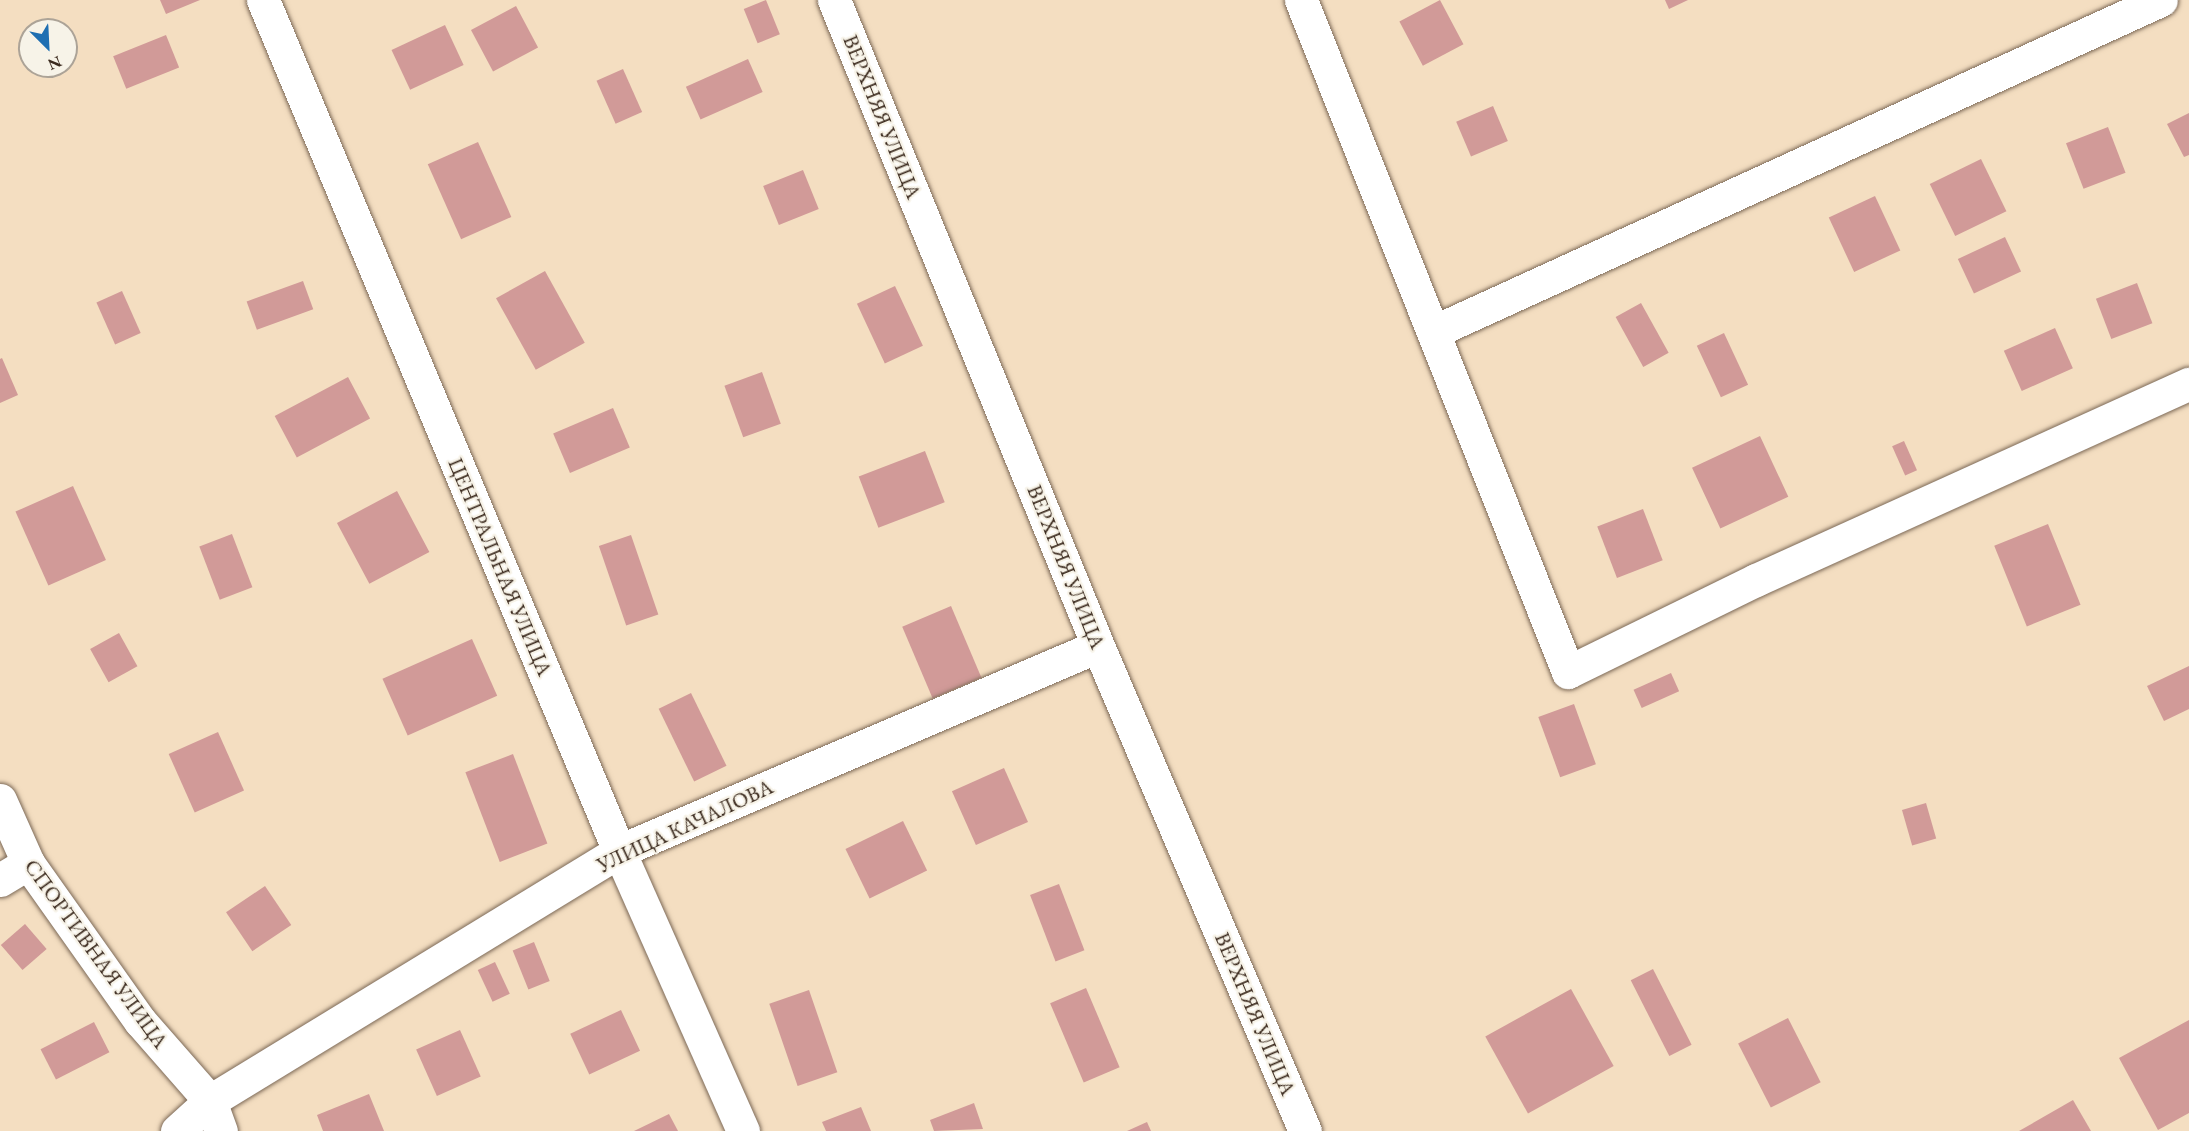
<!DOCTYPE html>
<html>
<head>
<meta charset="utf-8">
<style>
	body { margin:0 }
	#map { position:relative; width:2189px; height:1131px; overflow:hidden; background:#f4dec1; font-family:"EB Garamond",serif }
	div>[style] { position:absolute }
	.building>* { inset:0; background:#d19a98; transform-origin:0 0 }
	.roads { filter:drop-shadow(0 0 2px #7c6957) drop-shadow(0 0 2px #7c6957) }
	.minor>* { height:33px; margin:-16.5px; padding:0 16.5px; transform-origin:16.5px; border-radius:16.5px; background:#fff }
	span { translate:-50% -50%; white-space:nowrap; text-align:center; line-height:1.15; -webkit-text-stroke:4.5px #f7f3e8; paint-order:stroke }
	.street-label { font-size:21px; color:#3b2a1e }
	.north { position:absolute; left:18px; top:18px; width:60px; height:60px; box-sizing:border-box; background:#f7f3e8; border:2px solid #aca397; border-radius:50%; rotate:156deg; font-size:16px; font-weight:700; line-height:24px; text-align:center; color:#3b2a1e }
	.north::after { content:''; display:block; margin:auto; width:21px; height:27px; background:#1f6fb2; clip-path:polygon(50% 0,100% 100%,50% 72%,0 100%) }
</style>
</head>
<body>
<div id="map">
	<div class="building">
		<i style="clip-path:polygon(160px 0,200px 0,166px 14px)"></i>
		<i style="left:766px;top:0;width:37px;height:24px;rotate:68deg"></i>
		<i style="left:1440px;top:0;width:50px;height:46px;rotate:62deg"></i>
		<i style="clip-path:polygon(1665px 0,1688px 0,1669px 9px)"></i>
		<i style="left:516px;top:6px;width:47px;height:51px;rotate:62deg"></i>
		<i style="left:445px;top:25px;width:44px;height:59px;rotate:65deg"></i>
		<i style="left:166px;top:35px;width:35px;height:57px;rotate:68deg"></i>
		<i style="left:748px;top:59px;width:36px;height:68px;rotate:66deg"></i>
		<i style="left:623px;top:69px;width:47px;height:29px;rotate:66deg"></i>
		<i style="left:1493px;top:106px;width:38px;height:40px;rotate:67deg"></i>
		<i style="clip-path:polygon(2189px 113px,2189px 155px,2184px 157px,2167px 124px)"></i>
		<i style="left:2108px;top:127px;width:49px;height:45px;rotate:69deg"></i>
		<i style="left:478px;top:142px;width:82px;height:55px;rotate:66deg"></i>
		<i style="left:1981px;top:159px;width:58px;height:57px;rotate:64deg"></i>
		<i style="left:803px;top:170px;width:42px;height:43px;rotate:68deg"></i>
		<i style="left:1875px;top:196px;width:60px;height:51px;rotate:65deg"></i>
		<i style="left:2005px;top:237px;width:38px;height:52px;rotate:65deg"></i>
		<i style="left:545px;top:271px;width:82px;height:56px;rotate:61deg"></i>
		<i style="left:303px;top:281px;width:30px;height:60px;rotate:70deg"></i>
		<i style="left:2137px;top:283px;width:43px;height:44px;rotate:69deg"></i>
		<i style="left:895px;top:286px;width:66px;height:42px;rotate:65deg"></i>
		<i style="left:122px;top:291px;width:46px;height:28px;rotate:66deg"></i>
		<i style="left:1641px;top:303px;width:57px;height:29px;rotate:61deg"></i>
		<i style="left:2055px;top:328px;width:44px;height:56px;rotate:66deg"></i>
		<i style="left:1724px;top:333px;width:57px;height:30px;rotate:65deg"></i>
		<i style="clip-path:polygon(2px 358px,18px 395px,0 403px,0 359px)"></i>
		<i style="left:762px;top:372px;width:55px;height:40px;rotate:70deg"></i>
		<i style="left:348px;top:377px;width:47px;height:83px;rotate:62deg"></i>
		<i style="left:613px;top:408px;width:43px;height:65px;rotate:67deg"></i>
		<i style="left:1760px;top:436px;width:67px;height:75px;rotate:65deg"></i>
		<i style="left:1904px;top:441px;width:32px;height:13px;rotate:66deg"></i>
		<i style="left:925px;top:451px;width:55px;height:71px;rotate:69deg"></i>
		<i style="left:73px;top:486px;width:81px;height:63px;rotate:66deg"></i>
		<i style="left:397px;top:491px;width:69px;height:68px;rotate:62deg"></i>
		<i style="left:1643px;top:509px;width:55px;height:49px;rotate:69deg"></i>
		<i style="left:2048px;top:524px;width:87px;height:58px;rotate:68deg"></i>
		<i style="left:232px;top:534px;width:57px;height:35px;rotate:69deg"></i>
		<i style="left:631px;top:535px;width:84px;height:34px;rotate:71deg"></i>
		<i style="left:951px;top:606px;width:78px;height:53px;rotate:67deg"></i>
		<i style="left:119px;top:633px;width:38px;height:33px;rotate:61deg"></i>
		<i style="left:472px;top:639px;width:62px;height:98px;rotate:66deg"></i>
		<i style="clip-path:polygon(2189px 666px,2189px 709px,2164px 721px,2147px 686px)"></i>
		<i style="left:1671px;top:673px;width:20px;height:41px;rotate:66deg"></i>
		<i style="left:691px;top:693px;width:81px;height:36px;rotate:64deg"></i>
		<i style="left:1574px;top:704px;width:64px;height:38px;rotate:70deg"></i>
		<i style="left:218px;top:732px;width:64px;height:54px;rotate:66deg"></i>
		<i style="left:513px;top:754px;width:96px;height:51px;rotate:69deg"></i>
		<i style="left:1004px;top:768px;width:59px;height:57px;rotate:66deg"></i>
		<i style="left:1926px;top:803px;width:37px;height:25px;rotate:74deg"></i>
		<i style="left:903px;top:821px;width:55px;height:64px;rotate:64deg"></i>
		<i style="left:1059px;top:884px;width:71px;height:31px;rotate:69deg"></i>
		<i style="left:265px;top:886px;width:47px;height:47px;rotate:56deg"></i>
		<i style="left:25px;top:924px;width:33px;height:32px;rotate:49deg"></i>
		<i style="left:534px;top:942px;width:42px;height:23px;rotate:68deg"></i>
		<i style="left:495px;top:962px;width:35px;height:19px;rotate:65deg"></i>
		<i style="left:1653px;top:969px;width:85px;height:25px;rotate:63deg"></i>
		<i style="left:1086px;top:988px;width:86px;height:39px;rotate:67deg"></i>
		<i style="left:1571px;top:989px;width:88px;height:98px;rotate:61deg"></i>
		<i style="left:809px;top:990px;width:87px;height:42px;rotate:71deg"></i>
		<i style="left:621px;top:1010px;width:45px;height:56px;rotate:65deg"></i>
		<i style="left:1788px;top:1018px;width:72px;height:56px;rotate:63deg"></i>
		<i style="clip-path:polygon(2189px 1020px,2189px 1113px,2158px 1130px,2119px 1058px)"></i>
		<i style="left:94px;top:1022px;width:34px;height:60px;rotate:63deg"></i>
		<i style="left:460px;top:1030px;width:51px;height:48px;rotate:66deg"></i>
		<i style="clip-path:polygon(369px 1094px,384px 1131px,323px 1131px,317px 1115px)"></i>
		<i style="clip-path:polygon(2073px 1100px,2091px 1131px,2019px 1131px)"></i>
		<i style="clip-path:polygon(974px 1103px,983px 1129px,934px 1131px,930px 1120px)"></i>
		<i style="clip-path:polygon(861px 1107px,871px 1131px,826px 1131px,822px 1122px)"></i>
		<i style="clip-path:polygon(669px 1114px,678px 1131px,634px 1131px)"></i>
		<i style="clip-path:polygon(1147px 1122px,1151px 1131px,1127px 1131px)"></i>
	</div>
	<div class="roads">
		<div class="minor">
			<i style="left:263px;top:0;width:922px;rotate:67.3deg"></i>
			<i style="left:619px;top:851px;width:306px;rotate:66.1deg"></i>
			<i style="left:834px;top:0;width:698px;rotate:67.77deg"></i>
			<i style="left:1098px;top:646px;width:527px;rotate:66.89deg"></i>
			<i style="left:1301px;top:0;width:723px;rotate:68.33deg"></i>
			<i style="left:1568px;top:672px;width:209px;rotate:-26.1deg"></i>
			<i style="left:1756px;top:580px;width:475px;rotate:-24.4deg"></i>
			<i style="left:1433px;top:332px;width:800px;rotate:-24.52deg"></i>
			<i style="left:0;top:800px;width:69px;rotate:66deg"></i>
			<i style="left:28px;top:863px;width:194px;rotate:54.7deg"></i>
			<i style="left:140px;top:1021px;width:106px;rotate:48.8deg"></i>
			<i style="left:210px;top:1101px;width:32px;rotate:70deg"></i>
			<i style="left:0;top:880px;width:33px;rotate:-31deg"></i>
			<i style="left:177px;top:1131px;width:45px;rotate:-42.3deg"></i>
			<i style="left:210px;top:1101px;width:479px;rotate:-31.4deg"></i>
			<i style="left:619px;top:851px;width:521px;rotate:-23.17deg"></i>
		</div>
	</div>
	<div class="street-label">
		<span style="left:882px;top:117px;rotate:68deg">ВЕРХНЯЯ УЛИЦА</span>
		<span style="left:500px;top:567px;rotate:67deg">ЦЕНТРАЛЬНАЯ УЛИЦА</span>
		<span style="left:1066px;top:567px;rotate:68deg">ВЕРХНЯЯ УЛИЦА</span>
		<span style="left:685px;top:826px;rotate:-25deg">УЛИЦА КАЧАЛОВА</span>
		<span style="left:96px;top:954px;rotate:54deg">СПОРТИВНАЯ УЛИЦА</span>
		<span style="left:1255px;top:1014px;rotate:67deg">ВЕРХНЯЯ УЛИЦА</span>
	</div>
	<div class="north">N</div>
</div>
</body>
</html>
